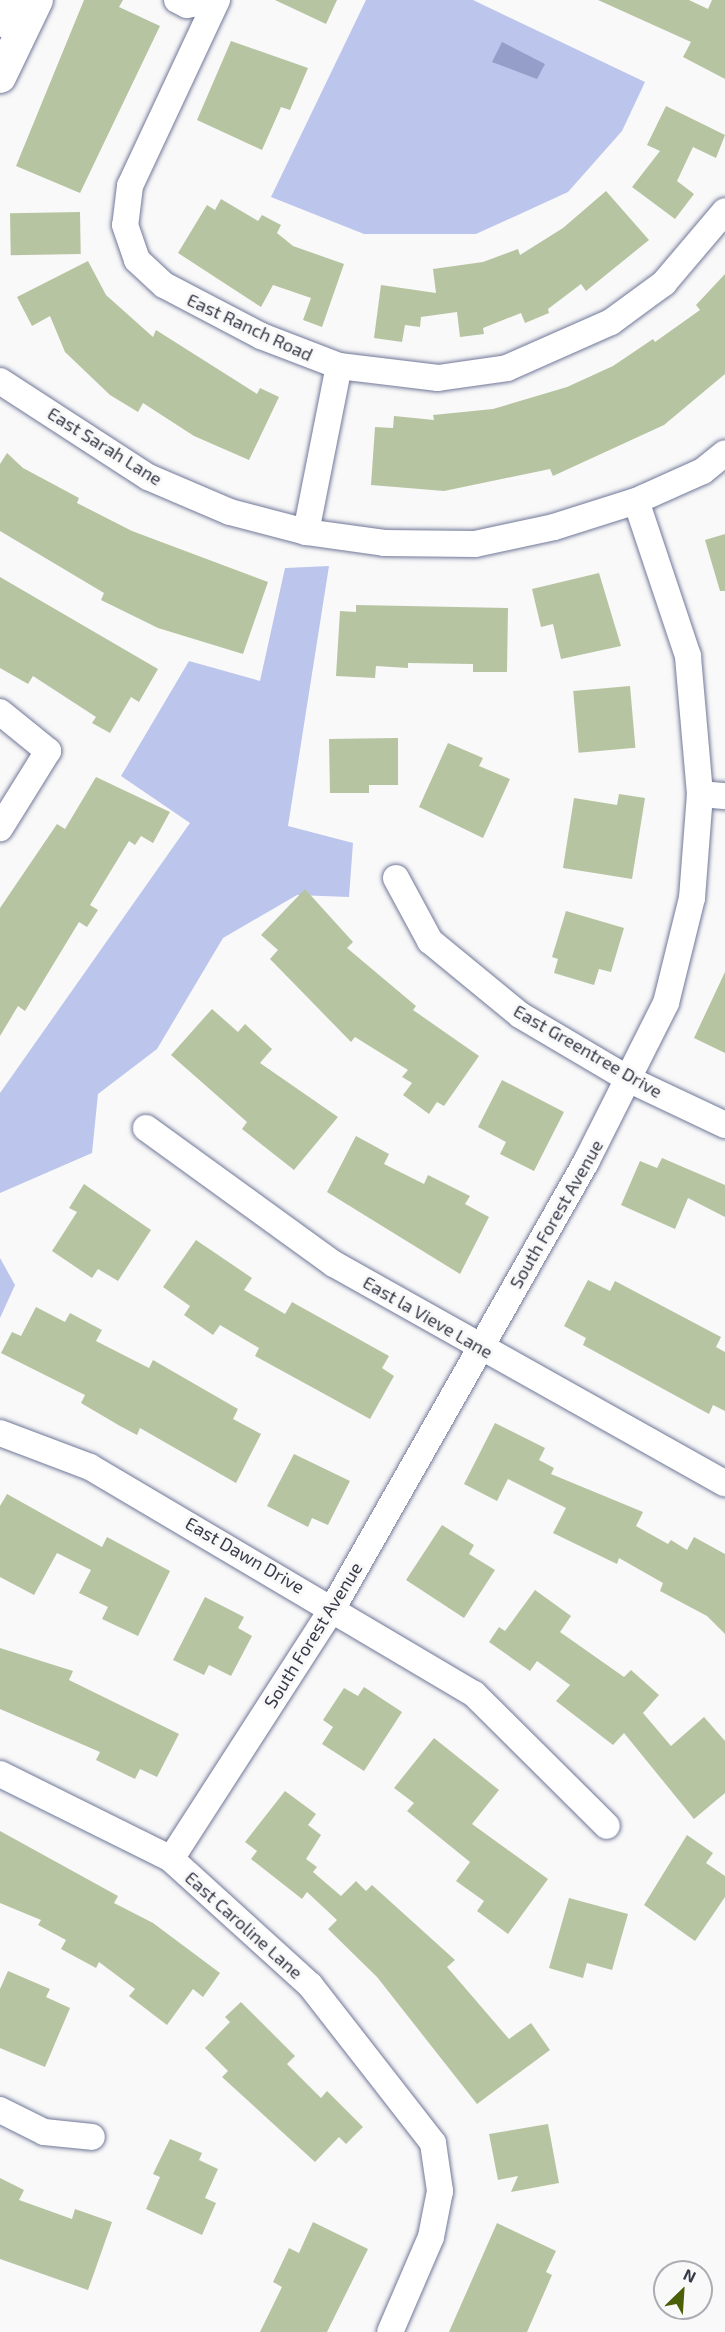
<!DOCTYPE html>
<html>
<head>
<meta charset="utf-8">
<style>
	body { margin:0 }
	#map { position:relative; width:725px; height:2332px; overflow:hidden; background:#f9f9f9; font-family:"Exo 2",sans-serif }
	div>[style] { position:absolute }
	.green>* { inset:0; background:#bcc5ec }
	.water>* { inset:0; background:#949ec8 }
	.building>* { inset:0; background:#b7c4a1; transform-origin:0 0 }
	.roads { filter:drop-shadow(0 0 2px #717898) drop-shadow(0 0 2px #717898) }
	.minor>* { height:26px; margin:-13px; padding:0 13px; transform-origin:13px; border-radius:13px; background:#fff }
	.tertiary>* { height:32px; margin:-16px; padding:0 16px; transform-origin:16px; border-radius:16px; background:#fff }
	span { translate:-50% -50%; white-space:nowrap; text-align:center; line-height:1.15; -webkit-text-stroke:6px #f9f9f9; paint-order:stroke }
	.street-label { font-size:18px; color:#373a48 }
	.north { position:absolute; left:653px; top:2260px; width:60px; height:60px; box-sizing:border-box; background:#f9f9f9; border:2px solid #abadb2; border-radius:50%; rotate:25deg; font-size:16px; font-weight:700; line-height:24px; text-align:center; color:#373a48 }
	.north::after { content:''; display:block; margin:auto; width:21px; height:27px; background:#4a5f07; clip-path:polygon(50% 0,100% 100%,50% 72%,0 100%) }
</style>
</head>
<body>
<div id="map">
	<div class="green">
		<i style="clip-path:polygon(366px 0,473px 0,645px 82px,622px 131px,568px 192px,476px 234px,364px 234px,271px 197px)"></i>
		<i style="clip-path:polygon(329px 566px,288px 826px,353px 843px,349px 897px,297px 895px,223px 938px,157px 1049px,98px 1094px,92px 1153px,0 1193px,0 1093px,190px 823px,121px 776px,189px 661px,260px 681px,285px 568px)"></i>
		<i style="clip-path:polygon(0 1258px,15px 1285px,0 1318px)"></i>
	</div>
	<div class="water">
		<i style="clip-path:polygon(502px 42px,545px 64px,537px 79px,492px 62px)"></i>
	</div>
	<div class="building">
		<i style="clip-path:polygon(84px 0,123px 0,119px 7px,160px 26px,80px 193px,16px 166px)"></i>
		<i style="clip-path:polygon(275px 0,337px 0,326px 24px)"></i>
		<i style="clip-path:polygon(598px 0,689px 0,708px 9px,712px 0,725px 0,725px 79px,683px 57px,691px 42px)"></i>
		<i style="clip-path:polygon(231px 41px,308px 68px,290px 110px,281px 107px,262px 150px,197px 120px)"></i>
		<i style="clip-path:polygon(666px 106px,725px 135px,716px 158px,693px 147px,677px 181px,694px 194px,675px 219px,632px 187px,660px 151px,647px 145px)"></i>
		<i style="clip-path:polygon(606px 191px,649px 240px,586px 291px,581px 284px,548px 309px,549px 313px,525px 323px,521px 313px,483px 328px,484px 334px,460px 337px,457px 312px,421px 317px,420px 327px,405px 325px,402px 342px,374px 338px,381px 285px,436px 293px,433px 269px,483px 262px,518px 249px,520px 255px,563px 228px)"></i>
		<i style="clip-path:polygon(221px 199px,258px 221px,262px 215px,281px 225px,277px 233px,293px 246px,344px 264px,322px 327px,303px 320px,311px 298px,273px 285px,261px 307px,178px 253px,207px 205px,215px 210px)"></i>
		<i style="left:80px;top:212px;width:42px;height:70px;rotate:89deg"></i>
		<i style="clip-path:polygon(88px 261px,106px 295px,153px 337px,156px 330px,257px 394px,260px 388px,279px 397px,249px 460px,194px 436px,143px 403px,138px 412px,110px 395px,65px 352px,50px 316px,32px 326px,17px 297px)"></i>
		<i style="clip-path:polygon(725px 274px,725px 374px,664px 425px,553px 476px,550px 469px,444px 491px,371px 485px,375px 427px,393px 428px,394px 416px,434px 420px,433px 415px,493px 409px,567px 387px,613px 366px,653px 339px,655px 342px,700px 310px,696px 305px)"></i>
		<i style="clip-path:polygon(7px 453px,23px 468px,79px 498px,77px 503px,132px 531px,268px 582px,243px 654px,158px 628px,101px 600px,104px 593px,0 531px,0 464px)"></i>
		<i style="clip-path:polygon(725px 534px,725px 591px,720px 591px,705px 540px)"></i>
		<i style="clip-path:polygon(599px 573px,621px 646px,561px 659px,553px 624px,541px 627px,532px 589px)"></i>
		<i style="clip-path:polygon(0 577px,158px 669px,139px 702px,131px 697px,110px 733px,92px 723px,96px 717px,33px 676px,28px 684px,0 668px)"></i>
		<i style="clip-path:polygon(356px 605px,508px 608px,507px 672px,473px 672px,473px 664px,408px 663px,408px 668px,376px 666px,375px 678px,336px 676px,340px 611px,356px 612px)"></i>
		<i style="left:630px;top:686px;width:62px;height:57px;rotate:85deg"></i>
		<i style="clip-path:polygon(398px 738px,398px 785px,369px 785px,369px 793px,330px 793px,329px 739px)"></i>
		<i style="clip-path:polygon(448px 743px,483px 758px,479px 766px,510px 779px,483px 838px,419px 807px)"></i>
		<i style="clip-path:polygon(96px 777px,170px 812px,153px 843px,141px 836px,135px 845px,129px 841px,90px 905px,98px 910px,87px 927px,79px 922px,25px 1011px,18px 1006px,0 1036px,0 908px,57px 824px,65px 829px)"></i>
		<i style="clip-path:polygon(619px 794px,645px 798px,632px 879px,563px 868px,574px 798px,617px 805px)"></i>
		<i style="clip-path:polygon(305px 889px,353px 942px,347px 948px,416px 1006px,413px 1010px,479px 1056px,444px 1106px,437px 1102px,429px 1114px,403px 1095px,412px 1083px,402px 1077px,408px 1070px,355px 1037px,351px 1042px,270px 959px,278px 950px,261px 935px)"></i>
		<i style="clip-path:polygon(566px 911px,624px 928px,611px 972px,599px 969px,594px 985px,554px 973px,558px 959px,552px 957px)"></i>
		<i style="clip-path:polygon(725px 972px,725px 1053px,694px 1038px)"></i>
		<i style="clip-path:polygon(212px 1009px,238px 1032px,245px 1024px,272px 1049px,260px 1063px,338px 1117px,294px 1170px,242px 1129px,247px 1122px,171px 1055px)"></i>
		<i style="clip-path:polygon(502px 1080px,564px 1112px,534px 1171px,500px 1154px,506px 1142px,478px 1127px)"></i>
		<i style="clip-path:polygon(356px 1136px,389px 1154px,384px 1164px,424px 1184px,428px 1175px,470px 1196px,465px 1204px,489px 1217px,460px 1274px,327px 1192px)"></i>
		<i style="clip-path:polygon(662px 1158px,725px 1185px,725px 1217px,688px 1198px,675px 1229px,621px 1205px,640px 1161px,657px 1168px)"></i>
		<i style="clip-path:polygon(84px 1184px,151px 1230px,118px 1281px,98px 1269px,92px 1278px,52px 1251px,77px 1212px,69px 1208px)"></i>
		<i style="clip-path:polygon(196px 1240px,252px 1278px,244px 1290px,285px 1314px,292px 1302px,389px 1356px,382px 1368px,394px 1376px,370px 1419px,255px 1356px,259px 1348px,220px 1325px,213px 1335px,184px 1315px,190px 1306px,163px 1287px)"></i>
		<i style="clip-path:polygon(588px 1280px,610px 1291px,615px 1281px,721px 1337px,716px 1347px,725px 1352px,725px 1411px,713px 1405px,709px 1414px,583px 1345px,586px 1338px,564px 1326px)"></i>
		<i style="clip-path:polygon(36px 1307px,65px 1322px,70px 1313px,102px 1330px,96px 1341px,149px 1368px,153px 1360px,238px 1409px,233px 1419px,261px 1434px,236px 1483px,140px 1428px,137px 1435px,120px 1426px,81px 1403px,85px 1395px,1px 1353px,12px 1332px,21px 1336px)"></i>
		<i style="clip-path:polygon(495px 1423px,545px 1448px,539px 1460px,554px 1468px,551px 1474px,643px 1512px,636px 1526px,668px 1544px,671px 1540px,687px 1550px,694px 1537px,725px 1554px,725px 1634px,707px 1616px,660px 1591px,663px 1583px,619px 1558px,617px 1564px,553px 1533px,566px 1508px,508px 1479px,497px 1501px,464px 1484px)"></i>
		<i style="clip-path:polygon(294px 1454px,350px 1481px,328px 1525px,312px 1518px,308px 1527px,267px 1506px)"></i>
		<i style="clip-path:polygon(7px 1494px,102px 1547px,107px 1537px,170px 1571px,138px 1636px,102px 1619px,108px 1607px,79px 1593px,91px 1570px,57px 1553px,34px 1595px,0 1577px,0 1506px)"></i>
		<i style="clip-path:polygon(442px 1525px,474px 1545px,469px 1554px,495px 1570px,464px 1618px,406px 1580px)"></i>
		<i style="clip-path:polygon(535px 1590px,571px 1616px,560px 1632px,624px 1677px,631px 1670px,659px 1695px,643px 1713px,671px 1746px,704px 1717px,725px 1741px,725px 1793px,694px 1819px,624px 1733px,613px 1745px,556px 1701px,570px 1685px,537px 1661px,530px 1671px,489px 1642px,499px 1627px,505px 1631px)"></i>
		<i style="clip-path:polygon(205px 1597px,244px 1617px,238px 1628px,252px 1636px,231px 1676px,209px 1665px,204px 1675px,173px 1660px)"></i>
		<i style="clip-path:polygon(0 1648px,73px 1671px,69px 1680px,179px 1734px,157px 1777px,140px 1769px,135px 1779px,96px 1760px,100px 1752px,0 1709px)"></i>
		<i style="clip-path:polygon(364px 1687px,402px 1712px,364px 1771px,322px 1744px,333px 1727px,323px 1720px,344px 1688px,358px 1696px)"></i>
		<i style="clip-path:polygon(434px 1738px,499px 1790px,472px 1824px,548px 1879px,508px 1934px,477px 1911px,484px 1901px,456px 1881px,470px 1862px,407px 1811px,414px 1803px,394px 1788px)"></i>
		<i style="clip-path:polygon(285px 1791px,316px 1814px,308px 1825px,321px 1835px,306px 1859px,317px 1867px,313px 1872px,341px 1896px,356px 1881px,366px 1891px,372px 1885px,455px 1960px,447px 1967px,509px 2039px,531px 2023px,550px 2050px,477px 2104px,377px 1977px,328px 1929px,337px 1920px,307px 1892px,302px 1899px,251px 1859px,257px 1851px,245px 1842px)"></i>
		<i style="clip-path:polygon(0 1831px,118px 1896px,114px 1903px,153px 1923px,220px 1973px,203px 1997px,193px 1989px,167px 2025px,129px 1996px,135px 1989px,99px 1962px,96px 1968px,61px 1949px,66px 1940px,38px 1925px,41px 1920px,0 1903px)"></i>
		<i style="clip-path:polygon(687px 1835px,713px 1853px,706px 1863px,725px 1876px,725px 1897px,695px 1941px,644px 1905px)"></i>
		<i style="clip-path:polygon(569px 1898px,628px 1914px,612px 1970px,587px 1963px,583px 1978px,549px 1968px)"></i>
		<i style="clip-path:polygon(8px 1971px,50px 1989px,46px 1997px,70px 2008px,45px 2067px,0 2048px,0 1989px)"></i>
		<i style="clip-path:polygon(241px 2002px,295px 2056px,287px 2064px,321px 2098px,327px 2091px,363px 2127px,346px 2144px,339px 2137px,315px 2162px,222px 2077px,228px 2071px,205px 2048px,230px 2022px,225px 2017px)"></i>
		<i style="clip-path:polygon(548px 2124px,559px 2183px,511px 2192px,518px 2176px,498px 2180px,489px 2134px)"></i>
		<i style="clip-path:polygon(170px 2139px,202px 2153px,199px 2160px,218px 2169px,205px 2198px,216px 2203px,202px 2235px,146px 2209px,160px 2177px,153px 2174px)"></i>
		<i style="clip-path:polygon(0 2178px,24px 2190px,19px 2200px,72px 2219px,75px 2209px,112px 2222px,88px 2290px,0 2259px)"></i>
		<i style="clip-path:polygon(313px 2222px,368px 2249px,327px 2332px,260px 2332px,282px 2287px,273px 2282px,289px 2248px,299px 2253px)"></i>
		<i style="clip-path:polygon(497px 2223px,556px 2251px,546px 2272px,552px 2275px,527px 2332px,449px 2332px)"></i>
	</div>
	<div class="roads">
		<div class="minor">
			<i style="left:177px;top:0;width:11px;rotate:27deg"></i>
			<i style="left:187px;top:5px;width:28px;rotate:-10deg"></i>
			<i style="left:217px;top:0;width:205px;rotate:115.1deg"></i>
			<i style="left:130px;top:186px;width:39px;rotate:97deg"></i>
			<i style="left:125px;top:225px;width:37px;rotate:71deg"></i>
			<i style="left:137px;top:260px;width:37px;rotate:43deg"></i>
			<i style="left:164px;top:285px;width:110px;rotate:27.7deg"></i>
			<i style="left:261px;top:336px;width:84px;rotate:21deg"></i>
			<i style="left:339px;top:366px;width:100px;rotate:6.9deg"></i>
			<i style="left:438px;top:378px;width:70px;rotate:-8.2deg"></i>
			<i style="left:507px;top:368px;width:114px;rotate:-23.9deg"></i>
			<i style="left:611px;top:322px;width:66px;rotate:-36.3deg"></i>
			<i style="left:664px;top:283px;width:94px;rotate:-49.7deg"></i>
			<i style="left:0;top:381px;width:176px;rotate:33deg"></i>
			<i style="left:148px;top:477px;width:89px;rotate:23.1deg"></i>
			<i style="left:230px;top:512px;width:79px;rotate:14.7deg"></i>
			<i style="left:306px;top:532px;width:79px;rotate:8deg"></i>
			<i style="left:384px;top:543px;width:91px;rotate:0.6deg"></i>
			<i style="left:475px;top:544px;width:81px;rotate:-12.1deg"></i>
			<i style="left:554px;top:527px;width:86px;rotate:-17.6deg"></i>
			<i style="left:636px;top:501px;width:73px;rotate:-24.1deg"></i>
			<i style="left:703px;top:471px;width:28px;rotate:-39deg"></i>
			<i style="left:306px;top:532px;width:169px;rotate:-78.8deg"></i>
			<i style="left:0;top:712px;width:62px;rotate:39.1deg"></i>
			<i style="left:48px;top:751px;width:91px;rotate:121.9deg"></i>
			<i style="left:700px;top:794px;width:25px;rotate:5deg"></i>
			<i style="left:396px;top:878px;width:72px;rotate:61.6deg"></i>
			<i style="left:430px;top:941px;width:117px;rotate:39.4deg"></i>
			<i style="left:520px;top:1015px;width:128px;rotate:30.6deg"></i>
			<i style="left:630px;top:1080px;width:105px;rotate:25.3deg"></i>
			<i style="left:146px;top:1128px;width:232px;rotate:35.9deg"></i>
			<i style="left:334px;top:1264px;width:448px;rotate:29.3deg"></i>
			<i style="left:0;top:1433px;width:96px;rotate:20.7deg"></i>
			<i style="left:90px;top:1467px;width:446px;rotate:30.6deg"></i>
			<i style="left:474px;top:1694px;width:187px;rotate:44.8deg"></i>
			<i style="left:0;top:1774px;width:191px;rotate:26.4deg"></i>
			<i style="left:171px;top:1859px;width:188px;rotate:42.2deg"></i>
			<i style="left:310px;top:1985px;width:200px;rotate:52.1deg"></i>
			<i style="left:433px;top:2143px;width:49px;rotate:81.7deg"></i>
			<i style="left:440px;top:2191px;width:47px;rotate:101.1deg"></i>
			<i style="left:431px;top:2237px;width:103px;rotate:113.3deg"></i>
			<i style="left:171px;top:1859px;width:301px;rotate:-57.2deg"></i>
			<i style="left:334px;top:1606px;width:511px;rotate:-60.42deg"></i>
			<i style="left:586px;top:1162px;width:178px;rotate:-63.3deg"></i>
			<i style="left:666px;top:1003px;width:108px;rotate:-76.1deg"></i>
			<i style="left:692px;top:898px;width:104px;rotate:-85.6deg"></i>
			<i style="left:700px;top:794px;width:139px;rotate:-95deg"></i>
			<i style="left:688px;top:656px;width:163px;rotate:-108.5deg"></i>
			<i style="left:0;top:2110px;width:49px;rotate:26.6deg"></i>
			<i style="left:44px;top:2132px;width:48px;rotate:5.9deg"></i>
		</div>
		<div class="tertiary">
			<i style="left:0;top:21px;width:23px;rotate:-65deg"></i>
			<i style="left:0;top:77px;width:85px;rotate:-64.3deg"></i>
		</div>
	</div>
	<div class="street-label">
		<span style="left:250px;top:327px;rotate:25deg">East Ranch Road</span>
		<span style="left:105px;top:446px;rotate:32deg">East Sarah Lane</span>
		<span style="left:588px;top:1051px;rotate:30deg">East Greentree Drive</span>
		<span style="left:556px;top:1214px;rotate:-60deg">South Forest Avenue</span>
		<span style="left:428px;top:1317px;rotate:30deg">East la Vieve Lane</span>
		<span style="left:245px;top:1555px;rotate:30deg">East Dawn Drive</span>
		<span style="left:313px;top:1635px;rotate:-58deg">South Forest Avenue</span>
		<span style="left:244px;top:1925px;rotate:42deg">East Caroline Lane</span>
	</div>
	<div class="north">N</div>
</div>
</body>
</html>
